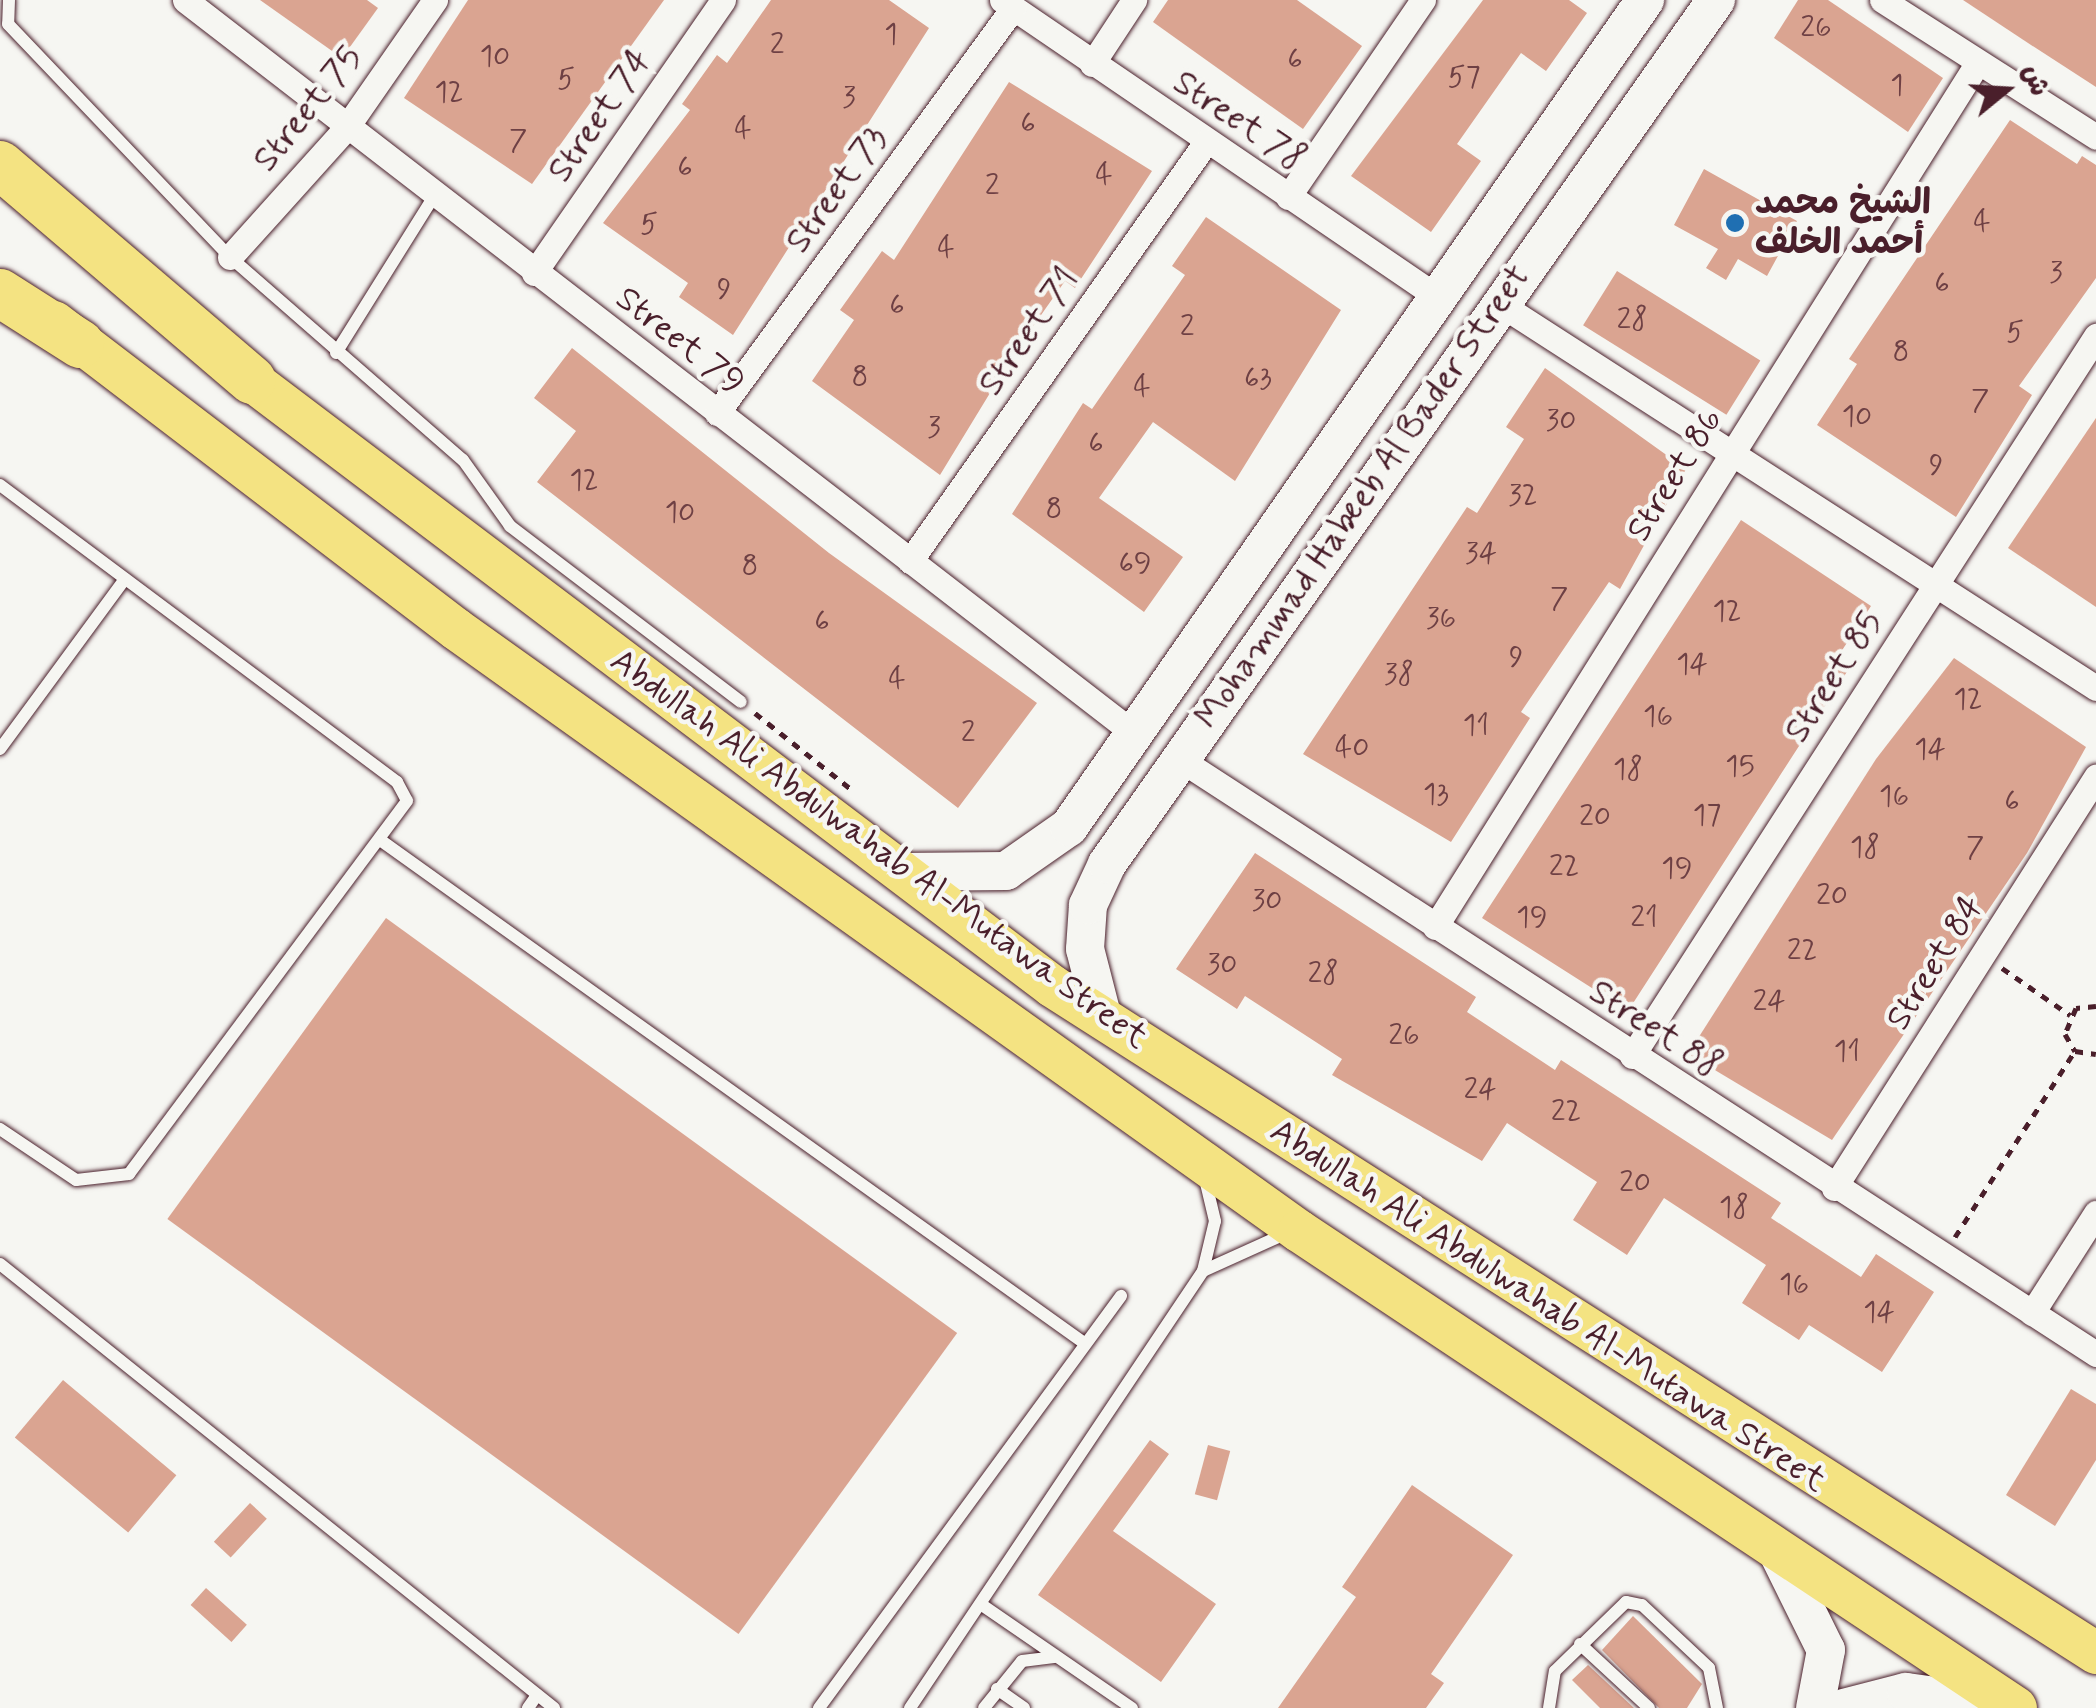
<!DOCTYPE html>
<html>
<head>
<meta charset="utf-8">
<style>
	body { margin:0 }
	#map { position:relative; width:2096px; height:1708px; overflow:hidden; background:#f6f6f2; font-family:Mynerve,"Playpen Sans Arabic",sans-serif }
	div>[style] { position:absolute }
	.building>* { inset:0; background:#daa491; transform-origin:0 0 }
	.path>* { height:5px; margin-top:-2.5px; transform-origin:0; background:repeating-linear-gradient(90deg,#4a1f2b 0 8px,transparent 0 16px) }
	.roads { filter:drop-shadow(0 0 2px #4a1f2b) drop-shadow(0 0 2px #4a1f2b) }
	.lane>* { height:12px; margin:-6px; padding:0 6px; transform-origin:6px; border-radius:6px; background:#f6f6f2 }
	.street>* { height:25px; margin:-12.5px; padding:0 12.5px; transform-origin:12.5px; border-radius:12.5px; background:#f6f6f2 }
	.secondary>* { height:38px; margin:-19px; padding:0 19px; transform-origin:19px; border-radius:19px; background:#f6f6f2 }
	.primary>* { height:42px; margin:-21px; padding:0 21px; transform-origin:21px; border-radius:21px; background:#f4e382 }
	.highway>* { height:48px; margin:-24px; padding:0 24px; transform-origin:24px; border-radius:24px; background:#f4e382 }
	.dots>* { width:28px; height:28px; translate:-50% -50%; box-sizing:border-box; border:5px solid #f6f6f2; border-radius:50% }
	span { translate:-50% -50%; white-space:nowrap; text-align:center; line-height:1.15; -webkit-text-stroke:9px #f6f6f2; paint-order:stroke }
	.number-label { font-size:30px; color:#6e4044 }
	.number-label span { -webkit-text-stroke-width:0 }
	.street-label { font-size:35px; color:#4a1f2b }
	.poi-label { font-size:35px; color:#4a1f2b; font-weight:700 }
	.left { translate:0 -50%; text-align:left }
	.north { position:absolute; left:1956px; top:40px; width:100px; height:100px; -webkit-text-stroke:8px #f6f6f2; paint-order:stroke; rotate:72deg; font-size:28px; font-weight:700; line-height:40px; text-align:center; color:#4a1f2b }
	.north::after { content:''; display:block; margin:auto; width:35px; height:45px; background:#4a1f2b; clip-path:polygon(50% 0,100% 100%,50% 72%,0 100%) }
</style>
</head>
<body>
<div id="map">
	<div class="building">
		<i style="clip-path:polygon(260px 0,367px 0,378px 8px,342px 58px)"></i>
		<i style="clip-path:polygon(468px 0,664px 0,532px 184px,404px 98px)"></i>
		<i style="clip-path:polygon(771px 0,889px 0,929px 28px,733px 335px,679px 297px,688px 283px,603px 223px,690px 110px,682px 104px,717px 55px,727px 63px)"></i>
		<i style="clip-path:polygon(1168px 0,1297px 0,1362px 46px,1303px 129px,1153px 22px)"></i>
		<i style="clip-path:polygon(1483px 0,1569px 0,1587px 13px,1546px 71px,1521px 53px,1457px 144px,1481px 161px,1431px 232px,1351px 176px)"></i>
		<i style="clip-path:polygon(1798px 0,1828px 0,1943px 78px,1908px 132px,1774px 38px)"></i>
		<i style="clip-path:polygon(1963px 0,2096px 0,2096px 87px,2028px 43px)"></i>
		<i style="clip-path:polygon(1009px 82px,1152px 171px,1075px 288px,1065px 281px,1015px 352px,940px 475px,812px 381px,854px 320px,840px 310px,882px 251px,894px 260px)"></i>
		<i style="clip-path:polygon(2010px 120px,2077px 164px,2082px 156px,2096px 165px,2096px 278px,2019px 386px,2032px 395px,1956px 517px,1817px 425px,1857px 364px,1849px 359px)"></i>
		<i style="clip-path:polygon(1704px 169px,1797px 221px,1767px 276px,1738px 259px,1726px 280px,1706px 268px,1718px 249px,1674px 225px)"></i>
		<i style="clip-path:polygon(1206px 217px,1341px 310px,1235px 481px,1153px 422px,1099px 498px,1183px 557px,1144px 612px,1012px 514px,1083px 403px,1092px 409px,1185px 275px,1172px 266px)"></i>
		<i style="left:1617px;top:271px;width:169px;height:64px;rotate:32deg"></i>
		<i style="clip-path:polygon(572px 348px,829px 553px,1037px 703px,958px 808px,537px 482px,576px 431px,534px 398px)"></i>
		<i style="clip-path:polygon(1545px 368px,1686px 469px,1620px 589px,1609px 582px,1521px 712px,1530px 718px,1451px 842px,1303px 754px,1467px 507px,1477px 513px,1524px 439px,1506px 427px)"></i>
		<i style="clip-path:polygon(2096px 418px,2096px 607px,2008px 548px)"></i>
		<i style="clip-path:polygon(1741px 520px,1871px 606px,1837px 658px,1850px 667px,1628px 1011px,1482px 918px)"></i>
		<i style="clip-path:polygon(1954px 658px,2086px 747px,2027px 853px,1832px 1140px,1688px 1054px,1876px 759px)"></i>
		<i style="clip-path:polygon(1255px 853px,1476px 997px,1467px 1012px,1555px 1070px,1561px 1060px,1781px 1203px,1771px 1218px,1861px 1277px,1876px 1254px,1934px 1292px,1882px 1372px,1809px 1325px,1799px 1340px,1742px 1303px,1766px 1265px,1664px 1198px,1627px 1255px,1573px 1220px,1597px 1182px,1507px 1123px,1482px 1161px,1332px 1075px,1342px 1059px,1245px 996px,1237px 1009px,1176px 969px)"></i>
		<i style="left:386px;top:918px;width:706px;height:372px;rotate:36deg"></i>
		<i style="left:63px;top:1380px;width:148px;height:75px;rotate:40deg"></i>
		<i style="clip-path:polygon(2071px 1389px,2096px 1404px,2096px 1460px,2055px 1526px,2006px 1495px)"></i>
		<i style="clip-path:polygon(1150px 1440px,1169px 1454px,1113px 1531px,1216px 1604px,1161px 1682px,1038px 1595px)"></i>
		<i style="left:1208px;top:1445px;width:23px;height:51px;rotate:15deg"></i>
		<i style="clip-path:polygon(1412px 1485px,1513px 1555px,1431px 1674px,1444px 1683px,1426px 1708px,1278px 1708px,1356px 1597px,1342px 1587px)"></i>
		<i style="left:250px;top:1503px;width:23px;height:53px;rotate:43deg"></i>
		<i style="left:206px;top:1588px;width:55px;height:23px;rotate:42deg"></i>
		<i style="clip-path:polygon(1633px 1616px,1702px 1684px,1687px 1708px,1659px 1708px,1602px 1650px)"></i>
		<i style="clip-path:polygon(1588px 1665px,1634px 1708px,1600px 1708px,1572px 1680px)"></i>
	</div>
	<div class="path">
		<i style="left:755px;top:713px;width:124px;rotate:38.4deg"></i>
		<i style="left:2002px;top:968px;width:83px;rotate:34.7deg"></i>
		<i style="left:2096px;top:1006px;width:20px;rotate:174deg"></i>
		<i style="left:2076px;top:1008px;width:28px;rotate:113deg"></i>
		<i style="left:2065px;top:1034px;width:20px;rotate:60deg"></i>
		<i style="left:2075px;top:1051px;width:21px;rotate:8deg"></i>
		<i style="left:1955px;top:1237px;width:221px;rotate:-57.2deg"></i>
	</div>
	<div class="roads">
		<div class="lane">
			<i style="left:9px;top:0;width:24px;rotate:92deg"></i>
			<i style="left:8px;top:24px;width:322px;rotate:46.4deg"></i>
			<i style="left:230px;top:257px;width:309px;rotate:41.1deg"></i>
			<i style="left:463px;top:460px;width:81px;rotate:54.5deg"></i>
			<i style="left:510px;top:526px;width:290px;rotate:37.3deg"></i>
			<i style="left:336px;top:353px;width:185px;rotate:-58deg"></i>
			<i style="left:0;top:485px;width:496px;rotate:36.8deg"></i>
			<i style="left:397px;top:782px;width:21px;rotate:62deg"></i>
			<i style="left:407px;top:801px;width:465px;rotate:126.7deg"></i>
			<i style="left:129px;top:1174px;width:53px;rotate:173.5deg"></i>
			<i style="left:76px;top:1180px;width:92px;rotate:-146.1deg"></i>
			<i style="left:0;top:749px;width:211px;rotate:-53.7deg"></i>
			<i style="left:383px;top:842px;width:862px;rotate:35.55deg"></i>
			<i style="left:0;top:1264px;width:710px;rotate:38.71deg"></i>
			<i style="left:1205px;top:1270px;width:90px;rotate:-24.3deg"></i>
			<i style="left:982px;top:1605px;width:182px;rotate:34.5deg"></i>
			<i style="left:1580px;top:1644px;width:94px;rotate:42.8deg"></i>
			<i style="left:997px;top:1689px;width:33px;rotate:35deg"></i>
			<i style="left:528px;top:1708px;width:16px;rotate:-55deg"></i>
			<i style="left:819px;top:1708px;width:511px;rotate:-53.76deg"></i>
			<i style="left:910px;top:1708px;width:526px;rotate:-56.16deg"></i>
			<i style="left:1203px;top:1271px;width:51px;rotate:-76.5deg"></i>
			<i style="left:1215px;top:1221px;width:43px;rotate:-103.4deg"></i>
			<i style="left:984px;top:1708px;width:60px;rotate:-51deg"></i>
			<i style="left:1022px;top:1661px;width:34px;rotate:-7deg"></i>
			<i style="left:1549px;top:1708px;width:37px;rotate:-81deg"></i>
			<i style="left:1555px;top:1671px;width:99px;rotate:-44.2deg"></i>
			<i style="left:1626px;top:1602px;width:16px;rotate:11deg"></i>
			<i style="left:1642px;top:1605px;width:92px;rotate:43.2deg"></i>
			<i style="left:1709px;top:1668px;width:41px;rotate:78.7deg"></i>
		</div>
		<div class="street">
			<i style="left:185px;top:0;width:1201px;rotate:37.69deg"></i>
			<i style="left:1002px;top:0;width:529px;rotate:34.29deg"></i>
			<i style="left:1882px;top:0;width:254px;rotate:32.6deg"></i>
			<i style="left:1092px;top:64px;width:77px;rotate:-56.7deg"></i>
			<i style="left:1288px;top:197px;width:239px;rotate:-55.6deg"></i>
			<i style="left:230px;top:257px;width:173px;rotate:-48deg"></i>
			<i style="left:346px;top:128px;width:156px;rotate:-55.2deg"></i>
			<i style="left:534px;top:273px;width:332px;rotate:-55.3deg"></i>
			<i style="left:1500px;top:304px;width:709px;rotate:32.79deg"></i>
			<i style="left:717px;top:413px;width:502px;rotate:-53.84deg"></i>
			<i style="left:910px;top:561px;width:513px;rotate:-54.76deg"></i>
			<i style="left:1178px;top:758px;width:1095px;rotate:32.99deg"></i>
			<i style="left:1435px;top:927px;width:1021px;rotate:-57.88deg"></i>
			<i style="left:1632px;top:1056px;width:857px;rotate:-57.2deg"></i>
			<i style="left:1834px;top:1188px;width:488px;rotate:-57.5deg"></i>
			<i style="left:2032px;top:1313px;width:119px;rotate:-57.4deg"></i>
		</div>
		<div class="secondary">
			<i style="left:901px;top:872px;width:105px;rotate:-0.5deg"></i>
			<i style="left:1006px;top:871px;width:77px;rotate:-34.9deg"></i>
			<i style="left:1069px;top:827px;width:1008px;rotate:-55.14deg"></i>
			<i style="left:1103px;top:1019px;width:72px;rotate:-104.4deg"></i>
			<i style="left:1085px;top:949px;width:44px;rotate:-86.1deg"></i>
			<i style="left:1088px;top:905px;width:45px;rotate:-65.1deg"></i>
			<i style="left:1107px;top:864px;width:1057px;rotate:-54.82deg"></i>
			<i style="left:1775px;top:1547px;width:115px;rotate:63.7deg"></i>
			<i style="left:1826px;top:1650px;width:59px;rotate:100.7deg"></i>
			<i style="left:1844px;top:1708px;width:64px;rotate:-14.5deg"></i>
			<i style="left:1906px;top:1692px;width:108px;rotate:8deg"></i>
		</div>
		<div class="primary">
			<i style="left:54px;top:322px;width:506px;rotate:37.37deg"></i>
			<i style="left:456px;top:629px;width:1036px;rotate:35.53deg"></i>
			<i style="left:1299px;top:1231px;width:861px;rotate:33.63deg"></i>
			<i style="left:226px;top:361px;width:1036px;rotate:37.11deg"></i>
			<i style="left:1052px;top:986px;width:1239px;rotate:32.57deg"></i>
		</div>
		<div class="highway">
			<i style="left:0;top:165px;width:331px;rotate:40.5deg"></i>
			<i style="left:0;top:293px;width:95px;rotate:32.5deg"></i>
		</div>
	</div>
	<div class="dots">
		<i style="left:1735px;top:223px;background:#1f6fb2"></i>
	</div>
	<div class="number-label">
		<span style="left:1816px;top:28px">26</span>
		<span style="left:891px;top:35px">1</span>
		<span style="left:777px;top:45px">2</span>
		<span style="left:495px;top:57px">10</span>
		<span style="left:1295px;top:60px">6</span>
		<span style="left:1464px;top:78px">57</span>
		<span style="left:566px;top:80px">5</span>
		<span style="left:1897px;top:86px">1</span>
		<span style="left:449px;top:93px">12</span>
		<span style="left:849px;top:98px">3</span>
		<span style="left:1028px;top:124px">6</span>
		<span style="left:743px;top:129px">4</span>
		<span style="left:518px;top:141px">7</span>
		<span style="left:685px;top:168px">6</span>
		<span style="left:1104px;top:175px">4</span>
		<span style="left:992px;top:186px">2</span>
		<span style="left:1982px;top:222px">4</span>
		<span style="left:649px;top:225px">5</span>
		<span style="left:946px;top:248px">4</span>
		<span style="left:2056px;top:273px">3</span>
		<span style="left:1942px;top:284px">6</span>
		<span style="left:724px;top:290px">9</span>
		<span style="left:897px;top:306px">6</span>
		<span style="left:1632px;top:320px">28</span>
		<span style="left:1187px;top:327px">2</span>
		<span style="left:2015px;top:333px">5</span>
		<span style="left:1901px;top:352px">8</span>
		<span style="left:860px;top:377px">8</span>
		<span style="left:1258px;top:379px">63</span>
		<span style="left:1142px;top:387px">4</span>
		<span style="left:1980px;top:401px">7</span>
		<span style="left:1857px;top:417px">10</span>
		<span style="left:1561px;top:421px">30</span>
		<span style="left:934px;top:428px">3</span>
		<span style="left:1096px;top:444px">6</span>
		<span style="left:1936px;top:466px">9</span>
		<span style="left:584px;top:481px">12</span>
		<span style="left:1523px;top:496px">32</span>
		<span style="left:1054px;top:509px">8</span>
		<span style="left:680px;top:513px">10</span>
		<span style="left:1481px;top:554px">34</span>
		<span style="left:1135px;top:564px">69</span>
		<span style="left:750px;top:566px">8</span>
		<span style="left:1559px;top:599px">7</span>
		<span style="left:1727px;top:612px">12</span>
		<span style="left:1441px;top:619px">36</span>
		<span style="left:822px;top:622px">6</span>
		<span style="left:1516px;top:658px">9</span>
		<span style="left:1692px;top:665px">14</span>
		<span style="left:1399px;top:675px">38</span>
		<span style="left:897px;top:679px">4</span>
		<span style="left:1968px;top:700px">12</span>
		<span style="left:1658px;top:717px">16</span>
		<span style="left:1476px;top:726px">11</span>
		<span style="left:968px;top:733px">2</span>
		<span style="left:1352px;top:748px">40</span>
		<span style="left:1930px;top:750px">14</span>
		<span style="left:1740px;top:767px">15</span>
		<span style="left:1628px;top:770px">18</span>
		<span style="left:1436px;top:795px">13</span>
		<span style="left:1894px;top:797px">16</span>
		<span style="left:2012px;top:802px">6</span>
		<span style="left:1707px;top:816px">17</span>
		<span style="left:1595px;top:817px">20</span>
		<span style="left:1865px;top:848px">18</span>
		<span style="left:1975px;top:848px">7</span>
		<span style="left:1564px;top:867px">22</span>
		<span style="left:1677px;top:869px">19</span>
		<span style="left:1832px;top:896px">20</span>
		<span style="left:1267px;top:901px">30</span>
		<span style="left:1532px;top:918px">19</span>
		<span style="left:1644px;top:918px">21</span>
		<span style="left:1802px;top:951px">22</span>
		<span style="left:1222px;top:965px">30</span>
		<span style="left:1323px;top:974px">28</span>
		<span style="left:1769px;top:1002px">24</span>
		<span style="left:1404px;top:1036px">26</span>
		<span style="left:1847px;top:1052px">11</span>
		<span style="left:1480px;top:1090px">24</span>
		<span style="left:1566px;top:1112px">22</span>
		<span style="left:1635px;top:1183px">20</span>
		<span style="left:1734px;top:1208px">18</span>
		<span style="left:1794px;top:1285px">16</span>
		<span style="left:1879px;top:1313px">14</span>
	</div>
	<div class="street-label">
		<span style="left:308px;top:109px;rotate:-51deg">Street 75</span>
		<span style="left:600px;top:116px;rotate:-55deg">Street 74</span>
		<span style="left:1239px;top:121px;rotate:34deg">Street 78</span>
		<span style="left:837px;top:190px;rotate:-54deg">Street 73</span>
		<span style="left:1029px;top:332px;rotate:-55deg">Street 71</span>
		<span style="left:680px;top:341px;rotate:38deg">Street 79</span>
		<span style="left:1675px;top:475px;rotate:-58deg">Street 86</span>
		<span style="left:1363px;top:497px;rotate:-55deg">Mohammad Habeeb Al Bader Street</span>
		<span style="left:1834px;top:677px;rotate:-57deg">Street 85</span>
		<span style="left:879px;top:849px;rotate:36deg">Abdullah Ali Abdulwahab Al-Mutawa Street</span>
		<span style="left:1935px;top:963px;rotate:-58deg">Street 84</span>
		<span style="left:1655px;top:1029px;rotate:33deg">Street 88</span>
		<span style="left:1548px;top:1306px;rotate:33deg">Abdullah Ali Abdulwahab Al-Mutawa Street</span>
	</div>
	<div class="poi-label">
		<span class="left" style="left:1755px;top:223px">الشيخ محمد<br>أحمد الخلف</span>
	</div>
	<div class="north">ش</div>
</div>
</body>
</html>
